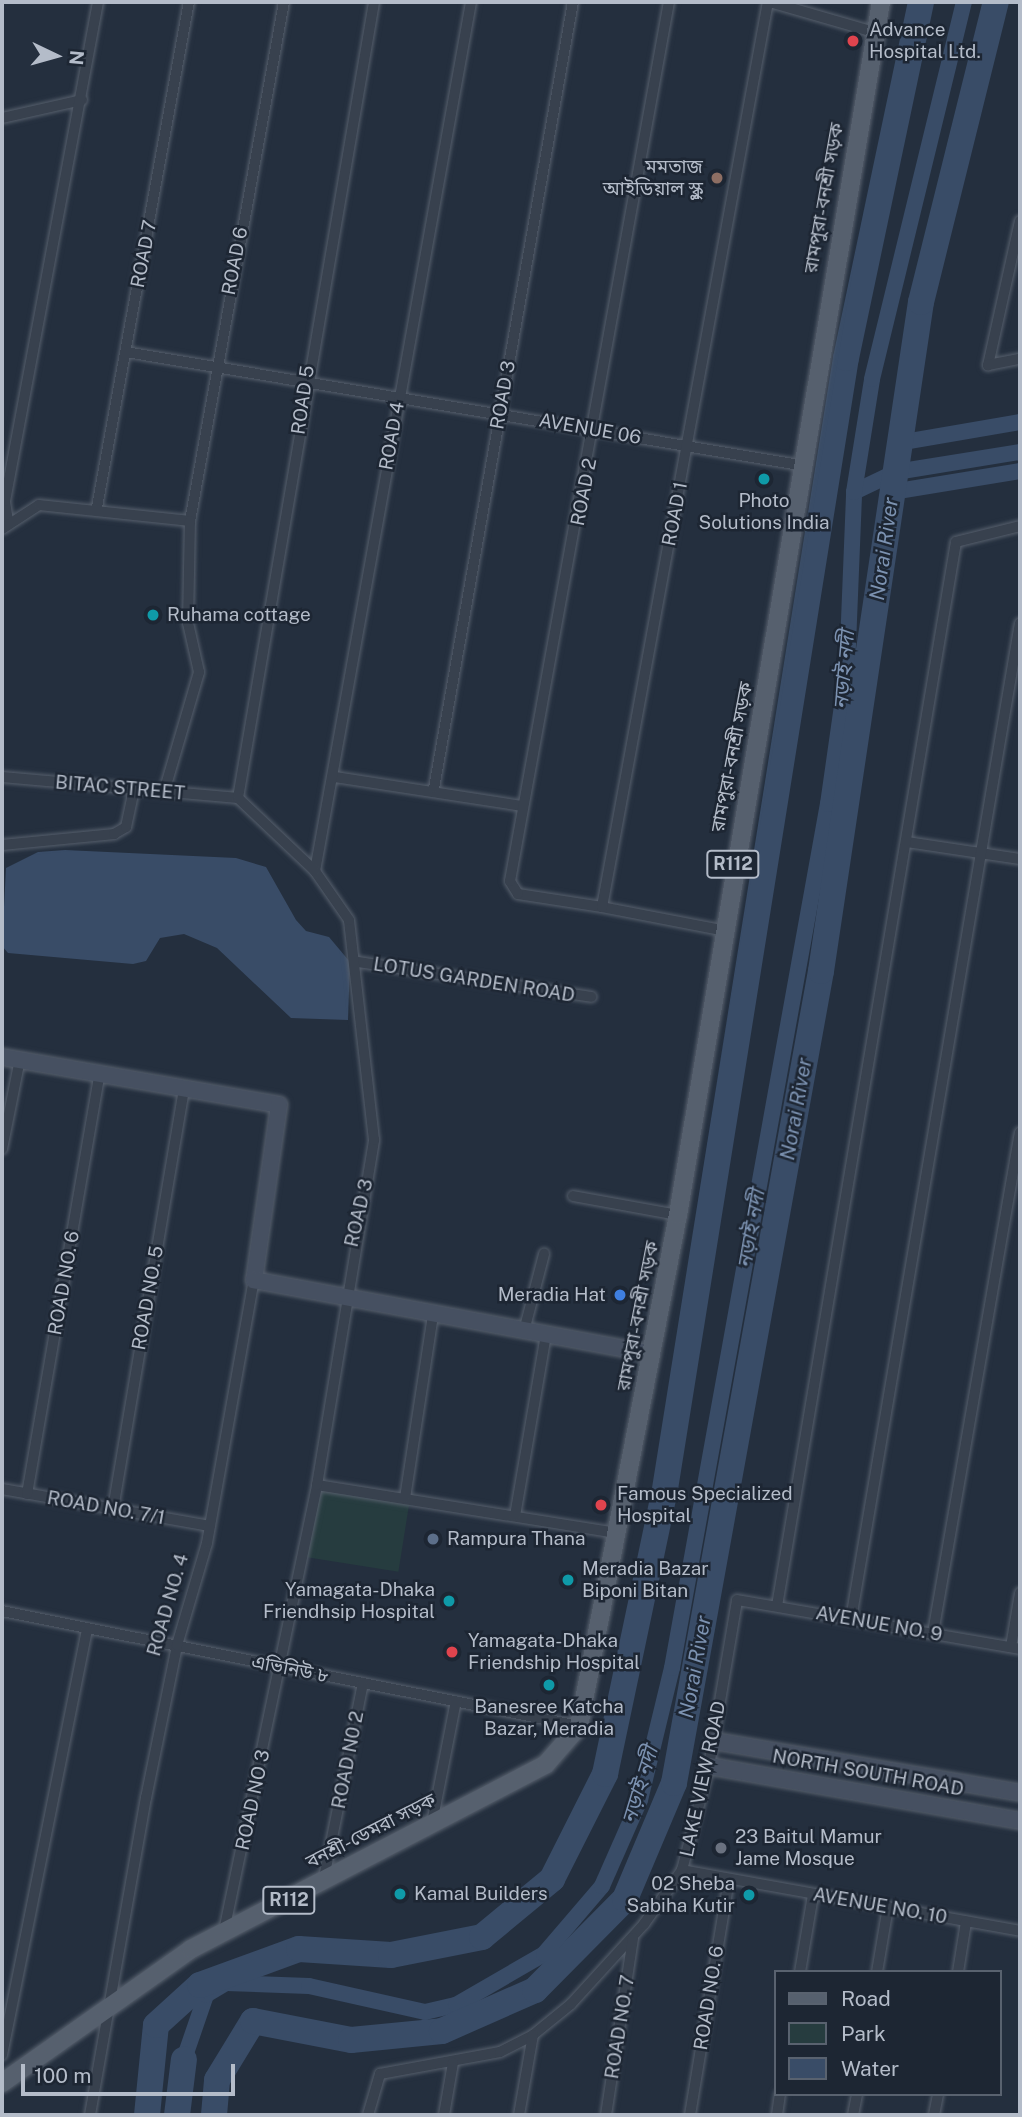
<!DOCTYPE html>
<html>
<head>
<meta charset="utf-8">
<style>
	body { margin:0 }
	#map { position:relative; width:1022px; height:2117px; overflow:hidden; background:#242f3e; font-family:"Public Sans","Noto Sans Bengali",sans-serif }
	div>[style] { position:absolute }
	.green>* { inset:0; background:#263c3f; transform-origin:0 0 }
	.water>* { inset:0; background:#394c67 }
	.canal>* { height:16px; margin:-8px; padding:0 8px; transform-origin:8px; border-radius:8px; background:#394c67 }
	.river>* { height:26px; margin:-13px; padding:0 13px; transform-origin:13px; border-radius:13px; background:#394c67 }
	.roads { filter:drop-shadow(0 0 2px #565f6c) drop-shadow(0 0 2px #565f6c) }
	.street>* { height:10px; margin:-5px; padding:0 5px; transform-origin:5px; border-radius:5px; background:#38414e }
	.secondary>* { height:16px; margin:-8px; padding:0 8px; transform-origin:8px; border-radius:8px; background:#465061 }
	.primary>* { height:18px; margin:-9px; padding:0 9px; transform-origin:9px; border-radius:9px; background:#56606e }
	.dots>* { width:19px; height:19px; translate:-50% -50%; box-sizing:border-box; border:4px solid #1d2633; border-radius:50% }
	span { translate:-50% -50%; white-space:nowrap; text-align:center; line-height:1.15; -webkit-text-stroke:5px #1d2633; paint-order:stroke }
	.shield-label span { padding:2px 5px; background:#1d2633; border:2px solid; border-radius:5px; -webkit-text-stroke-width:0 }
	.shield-label { font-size:18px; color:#b4bcc9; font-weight:700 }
	.poi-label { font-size:19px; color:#b4bcc9 }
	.left { translate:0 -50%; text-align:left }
	.right { translate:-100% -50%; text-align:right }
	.street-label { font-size:19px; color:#b4bcc9 }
	.water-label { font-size:21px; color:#7c92b1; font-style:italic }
	.frame { position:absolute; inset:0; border:4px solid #b4bcc9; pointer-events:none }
	.legend { position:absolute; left:774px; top:1970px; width:228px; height:126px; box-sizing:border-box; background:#1d2633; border:2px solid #59626f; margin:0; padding:9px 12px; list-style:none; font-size:21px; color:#b4bcc9 }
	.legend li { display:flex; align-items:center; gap:14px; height:35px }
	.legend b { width:35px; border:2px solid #59626f }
	.north { position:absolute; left:21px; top:21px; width:70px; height:70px; -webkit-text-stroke:5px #1d2633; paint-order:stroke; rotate:95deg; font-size:19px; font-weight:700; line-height:28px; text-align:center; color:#b4bcc9 }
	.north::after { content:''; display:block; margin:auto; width:24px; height:32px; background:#b4bcc9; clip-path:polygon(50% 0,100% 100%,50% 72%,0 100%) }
	.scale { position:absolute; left:21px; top:2064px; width:214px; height:32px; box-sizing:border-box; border:4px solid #b4bcc9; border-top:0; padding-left:9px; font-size:21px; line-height:24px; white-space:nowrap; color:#b4bcc9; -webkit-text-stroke:5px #1d2633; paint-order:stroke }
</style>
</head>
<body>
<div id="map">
	<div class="green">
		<i style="left:317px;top:1485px;width:94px;height:73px;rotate:9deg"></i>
	</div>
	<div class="water">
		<i style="clip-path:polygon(65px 850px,236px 858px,266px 867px,296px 920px,306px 931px,329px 937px,350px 962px,348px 1020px,291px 1018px,217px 948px,184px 934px,160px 938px,146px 961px,133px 964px,8px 953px,2px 946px,6px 868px,38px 852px)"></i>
	</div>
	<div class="canal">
		<i style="left:1020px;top:422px;width:123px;rotate:170.2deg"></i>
		<i style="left:899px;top:443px;width:49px;rotate:98.1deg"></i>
		<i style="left:892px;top:492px;width:130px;rotate:-9.3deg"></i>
		<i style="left:854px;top:492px;width:47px;rotate:-25.5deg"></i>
		<i style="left:896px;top:472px;width:126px;rotate:-9.2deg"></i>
		<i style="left:184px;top:2059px;width:68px;rotate:-71deg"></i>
		<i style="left:206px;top:1995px;width:23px;rotate:-31deg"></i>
		<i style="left:226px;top:1983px;width:83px;rotate:2.1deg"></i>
		<i style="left:309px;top:1986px;width:119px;rotate:12.6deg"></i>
		<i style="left:425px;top:2012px;width:32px;rotate:-13deg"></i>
		<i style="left:456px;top:2005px;width:102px;rotate:-30.1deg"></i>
		<i style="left:544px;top:1954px;width:89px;rotate:-49.5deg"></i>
		<i style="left:602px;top:1886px;width:94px;rotate:-66.2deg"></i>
		<i style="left:640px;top:1800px;width:136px;rotate:-76.4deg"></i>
		<i style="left:672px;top:1668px;width:878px;rotate:-79.77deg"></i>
		<i style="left:828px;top:804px;width:135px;rotate:-81.9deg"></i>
		<i style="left:847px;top:670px;width:178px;rotate:-87.7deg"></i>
		<i style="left:854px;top:492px;width:114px;rotate:-80.9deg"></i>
		<i style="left:872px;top:379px;width:388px;rotate:-76.3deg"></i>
	</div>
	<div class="river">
		<i style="left:147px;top:2115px;width:90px;rotate:-84.3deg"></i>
		<i style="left:156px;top:2025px;width:59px;rotate:-42.3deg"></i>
		<i style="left:200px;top:1985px;width:105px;rotate:-20deg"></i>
		<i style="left:299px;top:1949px;width:92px;rotate:3.7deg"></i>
		<i style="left:391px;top:1955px;width:93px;rotate:-11.2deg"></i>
		<i style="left:482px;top:1937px;width:91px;rotate:-39.6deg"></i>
		<i style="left:552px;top:1879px;width:118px;rotate:-63.2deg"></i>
		<i style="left:605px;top:1774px;width:285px;rotate:-78.1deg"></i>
		<i style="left:664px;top:1495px;width:1151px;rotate:-80.91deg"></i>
		<i style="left:846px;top:358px;width:364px;rotate:-78.1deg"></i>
		<i style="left:177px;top:2115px;width:56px;rotate:-82.9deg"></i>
		<i style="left:214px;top:2115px;width:35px;rotate:-85deg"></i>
		<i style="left:217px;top:2080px;width:69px;rotate:-58.6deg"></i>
		<i style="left:253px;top:2021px;width:100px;rotate:11deg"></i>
		<i style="left:351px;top:2040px;width:91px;rotate:-5.6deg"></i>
		<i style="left:442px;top:2031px;width:102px;rotate:-23.8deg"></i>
		<i style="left:535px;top:1990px;width:128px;rotate:-45.3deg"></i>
		<i style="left:625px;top:1899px;width:126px;rotate:-67.1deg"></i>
		<i style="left:674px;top:1783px;width:825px;rotate:-79.74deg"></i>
		<i style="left:821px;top:971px;width:676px;rotate:-81.5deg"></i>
		<i style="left:921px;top:302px;width:309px;rotate:-76deg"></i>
	</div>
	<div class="roads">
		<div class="street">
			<i style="left:770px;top:2px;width:108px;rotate:16.1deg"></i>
			<i style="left:2px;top:118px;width:82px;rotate:-12.7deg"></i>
			<i style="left:1020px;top:221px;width:148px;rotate:102.5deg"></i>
			<i style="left:988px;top:365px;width:33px;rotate:-11deg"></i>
			<i style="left:126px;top:352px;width:689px;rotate:9.53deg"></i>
			<i style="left:97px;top:507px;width:513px;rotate:-79.68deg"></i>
			<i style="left:8px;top:521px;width:20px;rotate:-99deg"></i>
			<i style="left:5px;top:501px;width:508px;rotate:-79.44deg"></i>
			<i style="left:2px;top:529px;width:44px;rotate:-33deg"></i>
			<i style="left:39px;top:505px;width:152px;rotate:6deg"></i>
			<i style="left:190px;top:521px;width:527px;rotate:-79.73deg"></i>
			<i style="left:2px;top:777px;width:237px;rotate:5.1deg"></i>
			<i style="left:335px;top:777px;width:190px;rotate:8.8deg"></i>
			<i style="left:434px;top:788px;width:798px;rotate:-79.97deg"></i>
			<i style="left:164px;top:792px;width:125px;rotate:-73.7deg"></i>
			<i style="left:199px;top:672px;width:50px;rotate:-102.7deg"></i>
			<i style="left:188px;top:623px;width:102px;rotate:-88.9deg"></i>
			<i style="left:238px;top:798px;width:808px;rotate:-80.3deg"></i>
			<i style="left:907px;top:842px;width:114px;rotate:8.6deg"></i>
			<i style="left:2px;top:845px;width:113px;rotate:-5.6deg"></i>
			<i style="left:114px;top:834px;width:14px;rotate:-30deg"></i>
			<i style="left:126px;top:827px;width:39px;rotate:-78deg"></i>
			<i style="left:315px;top:871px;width:883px;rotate:-79.82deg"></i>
			<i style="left:602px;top:907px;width:85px;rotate:-171.2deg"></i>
			<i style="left:518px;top:894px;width:15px;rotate:-122deg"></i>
			<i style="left:510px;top:881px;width:893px;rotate:-79.75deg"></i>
			<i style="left:721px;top:930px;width:121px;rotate:-169.1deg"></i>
			<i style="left:602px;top:907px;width:920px;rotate:-79.61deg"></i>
			<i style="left:358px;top:962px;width:236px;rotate:8.5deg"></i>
			<i style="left:2px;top:1149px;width:92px;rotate:-78.7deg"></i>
			<i style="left:573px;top:1196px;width:107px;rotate:10.3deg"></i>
			<i style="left:524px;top:1331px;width:80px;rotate:-75.4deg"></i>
			<i style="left:317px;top:1485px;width:305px;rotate:9.1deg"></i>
			<i style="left:2px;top:1489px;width:211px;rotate:10.1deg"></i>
			<i style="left:27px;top:1494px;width:427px;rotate:-80.2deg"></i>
			<i style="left:405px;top:1498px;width:184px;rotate:-81.3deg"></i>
			<i style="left:113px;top:1509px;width:427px;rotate:-80.4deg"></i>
			<i style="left:515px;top:1516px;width:184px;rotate:-80.3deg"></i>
			<i style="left:777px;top:1606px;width:1079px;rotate:-80.45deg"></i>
			<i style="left:956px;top:542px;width:66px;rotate:-14deg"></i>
			<i style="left:2px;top:1611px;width:588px;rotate:11.27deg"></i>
			<i style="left:851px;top:1619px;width:1010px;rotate:-80.37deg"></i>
			<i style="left:933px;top:1633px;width:508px;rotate:-80.15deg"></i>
			<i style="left:1011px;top:1647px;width:55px;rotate:-80.5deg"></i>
			<i style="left:432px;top:1823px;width:124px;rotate:-78.9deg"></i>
			<i style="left:682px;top:1870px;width:343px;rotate:10.2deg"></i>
			<i style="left:324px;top:1878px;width:199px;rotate:-78.7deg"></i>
			<i style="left:224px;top:1931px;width:456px;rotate:-78.2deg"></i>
			<i style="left:317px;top:1485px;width:350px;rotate:-80.6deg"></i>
			<i style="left:374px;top:1140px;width:221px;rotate:-96.5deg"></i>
			<i style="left:349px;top:920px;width:60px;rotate:-124.8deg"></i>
			<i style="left:315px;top:871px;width:106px;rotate:-136.5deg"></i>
			<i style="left:800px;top:1972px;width:78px;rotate:-80.4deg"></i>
			<i style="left:877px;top:1972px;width:66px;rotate:-80.4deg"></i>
			<i style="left:958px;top:1972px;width:51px;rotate:-80.9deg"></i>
			<i style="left:2px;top:2055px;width:435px;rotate:-78.7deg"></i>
			<i style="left:90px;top:2115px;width:322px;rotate:-80deg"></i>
			<i style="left:146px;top:1798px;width:156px;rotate:-78.5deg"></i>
			<i style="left:177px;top:1645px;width:106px;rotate:-73.6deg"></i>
			<i style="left:207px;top:1543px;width:267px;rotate:-79.9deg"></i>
			<i style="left:368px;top:2115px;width:43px;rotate:-73.7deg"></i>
			<i style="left:380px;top:2074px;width:122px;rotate:-10.4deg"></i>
			<i style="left:500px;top:2052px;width:37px;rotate:-27deg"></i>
			<i style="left:533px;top:2035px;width:49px;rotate:-39.2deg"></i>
			<i style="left:571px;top:2004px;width:108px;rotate:-47.6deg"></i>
			<i style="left:644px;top:1924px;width:66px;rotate:-54.9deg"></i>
			<i style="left:682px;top:1870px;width:107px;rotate:-75.4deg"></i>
			<i style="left:709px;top:1766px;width:168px;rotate:-80.4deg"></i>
			<i style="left:737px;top:1600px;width:287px;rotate:9.8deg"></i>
			<i style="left:444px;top:2115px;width:53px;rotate:-80.2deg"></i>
			<i style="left:519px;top:2115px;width:81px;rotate:-80.1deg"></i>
			<i style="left:606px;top:2115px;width:179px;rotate:-81.3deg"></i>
			<i style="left:690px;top:2115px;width:238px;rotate:-80.6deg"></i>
			<i style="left:777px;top:2115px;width:21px;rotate:-82deg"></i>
			<i style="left:853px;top:2115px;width:21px;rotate:-79deg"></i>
			<i style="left:934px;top:2115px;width:21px;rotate:-79deg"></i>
		</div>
		<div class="secondary">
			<i style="left:2px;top:1057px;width:281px;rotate:9.8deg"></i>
			<i style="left:279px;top:1105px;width:177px;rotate:98.1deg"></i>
			<i style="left:254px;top:1280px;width:405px;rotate:10.5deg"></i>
			<i style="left:714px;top:1741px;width:310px;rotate:9.6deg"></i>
			<i style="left:709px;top:1766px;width:316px;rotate:10deg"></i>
		</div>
		<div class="primary">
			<i style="left:2px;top:2083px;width:232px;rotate:-35.3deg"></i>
			<i style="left:191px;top:1949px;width:400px;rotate:-27.5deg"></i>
			<i style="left:546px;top:1764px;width:50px;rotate:-49deg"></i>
			<i style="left:579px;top:1726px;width:521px;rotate:-79.04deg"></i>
			<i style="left:678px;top:1215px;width:1230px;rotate:-80.5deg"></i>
		</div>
	</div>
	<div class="dots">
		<i style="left:853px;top:41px;background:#e0444e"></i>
		<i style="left:717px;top:178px;background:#8d6e63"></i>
		<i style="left:764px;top:479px;background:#0f9aa8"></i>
		<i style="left:153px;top:615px;background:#0f9aa8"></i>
		<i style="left:620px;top:1295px;background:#3f7fe0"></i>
		<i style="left:601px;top:1505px;background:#e0444e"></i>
		<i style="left:433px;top:1539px;background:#5c6f8a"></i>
		<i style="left:568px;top:1580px;background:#0f9aa8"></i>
		<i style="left:449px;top:1601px;background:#0f9aa8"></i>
		<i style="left:452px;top:1652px;background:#e0444e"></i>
		<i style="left:549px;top:1685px;background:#0f9aa8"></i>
		<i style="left:721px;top:1848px;background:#6b7280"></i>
		<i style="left:400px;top:1894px;background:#0f9aa8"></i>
		<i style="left:749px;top:1895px;background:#0f9aa8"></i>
	</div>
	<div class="shield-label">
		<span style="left:733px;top:864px">R112</span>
		<span style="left:289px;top:1900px">R112</span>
	</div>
	<div class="poi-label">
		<span class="left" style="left:869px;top:41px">Advance<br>Hospital Ltd.</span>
		<span class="right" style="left:703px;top:178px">মমতাজ<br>আইডিয়াল স্কুল</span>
		<span style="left:764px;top:512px">Photo<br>Solutions India</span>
		<span class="left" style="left:167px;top:615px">Ruhama cottage</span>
		<span class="right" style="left:606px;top:1295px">Meradia Hat</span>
		<span class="left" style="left:617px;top:1505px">Famous Specialized<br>Hospital</span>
		<span class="left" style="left:447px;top:1539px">Rampura Thana</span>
		<span class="left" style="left:582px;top:1580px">Meradia Bazar<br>Biponi Bitan</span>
		<span class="right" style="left:435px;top:1601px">Yamagata-Dhaka<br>Friendhsip Hospital</span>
		<span class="left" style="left:468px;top:1652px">Yamagata-Dhaka<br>Friendship Hospital</span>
		<span style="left:549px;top:1718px">Banesree Katcha<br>Bazar, Meradia</span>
		<span class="left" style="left:735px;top:1848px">23 Baitul Mamur<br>Jame Mosque</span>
		<span class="right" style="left:735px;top:1895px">02 Sheba<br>Sabiha Kutir</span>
		<span class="left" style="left:414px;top:1894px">Kamal Builders</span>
	</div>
	<div class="street-label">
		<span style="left:824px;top:198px;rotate:-80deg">রামপুরা-বনশ্রী সড়ক</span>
		<span style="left:144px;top:254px;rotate:-79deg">ROAD 7</span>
		<span style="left:235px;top:261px;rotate:-79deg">ROAD 6</span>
		<span style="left:503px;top:395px;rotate:-80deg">ROAD 3</span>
		<span style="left:303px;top:400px;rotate:-82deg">ROAD 5</span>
		<span style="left:590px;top:429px;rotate:10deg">AVENUE 06</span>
		<span style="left:392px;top:436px;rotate:-80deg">ROAD 4</span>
		<span style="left:584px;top:492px;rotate:-79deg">ROAD 2</span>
		<span style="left:675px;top:514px;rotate:-79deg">ROAD 1</span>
		<span style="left:732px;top:757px;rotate:-79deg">রামপুরা-বনশ্রী সড়ক</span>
		<span style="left:120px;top:788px;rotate:5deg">BITAC STREET</span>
		<span style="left:474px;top:980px;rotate:9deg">LOTUS GARDEN ROAD</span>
		<span style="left:359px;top:1213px;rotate:-77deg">ROAD 3</span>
		<span style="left:64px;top:1283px;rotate:-80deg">ROAD NO. 6</span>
		<span style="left:148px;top:1298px;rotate:-80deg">ROAD NO. 5</span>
		<span style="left:638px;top:1316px;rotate:-79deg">রামপুরা-বনশ্রী সড়ক</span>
		<span style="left:106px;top:1508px;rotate:10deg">ROAD NO. 7/1</span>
		<span style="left:168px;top:1605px;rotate:-74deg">ROAD NO. 4</span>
		<span style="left:879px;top:1624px;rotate:10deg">AVENUE NO. 9</span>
		<span style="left:290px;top:1669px;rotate:11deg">এভিনিউ ৮</span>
		<span style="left:348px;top:1760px;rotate:-79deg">ROAD N0 2</span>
		<span style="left:868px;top:1773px;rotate:10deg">NORTH SOUTH ROAD</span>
		<span style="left:703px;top:1779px;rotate:-78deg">LAKE VIEW ROAD</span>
		<span style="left:253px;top:1800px;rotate:-78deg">ROAD NO 3</span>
		<span style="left:371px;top:1831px;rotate:-27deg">বনশ্রী-ডেমরা সড়ক</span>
		<span style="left:880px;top:1906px;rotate:10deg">AVENUE NO. 10</span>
		<span style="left:709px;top:1998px;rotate:-81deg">ROAD NO. 6</span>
		<span style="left:620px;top:2027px;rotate:-81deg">ROAD NO. 7</span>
	</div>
	<div class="water-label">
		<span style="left:884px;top:549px;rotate:-82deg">Norai River</span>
		<span style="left:844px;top:670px;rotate:-85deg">নড়াই নদী</span>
		<span style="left:796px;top:1109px;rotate:-80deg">Norai River</span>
		<span style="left:751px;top:1229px;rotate:-80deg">নড়াই নদী</span>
		<span style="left:695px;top:1667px;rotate:-80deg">Norai River</span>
		<span style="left:640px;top:1785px;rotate:-73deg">নড়াই নদী</span>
	</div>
	<div class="frame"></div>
	<ul class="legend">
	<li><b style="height:9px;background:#56606e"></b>Road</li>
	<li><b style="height:19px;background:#263c3f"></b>Park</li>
	<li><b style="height:19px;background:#394c67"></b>Water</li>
	</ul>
	<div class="north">N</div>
	<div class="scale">100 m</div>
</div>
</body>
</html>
